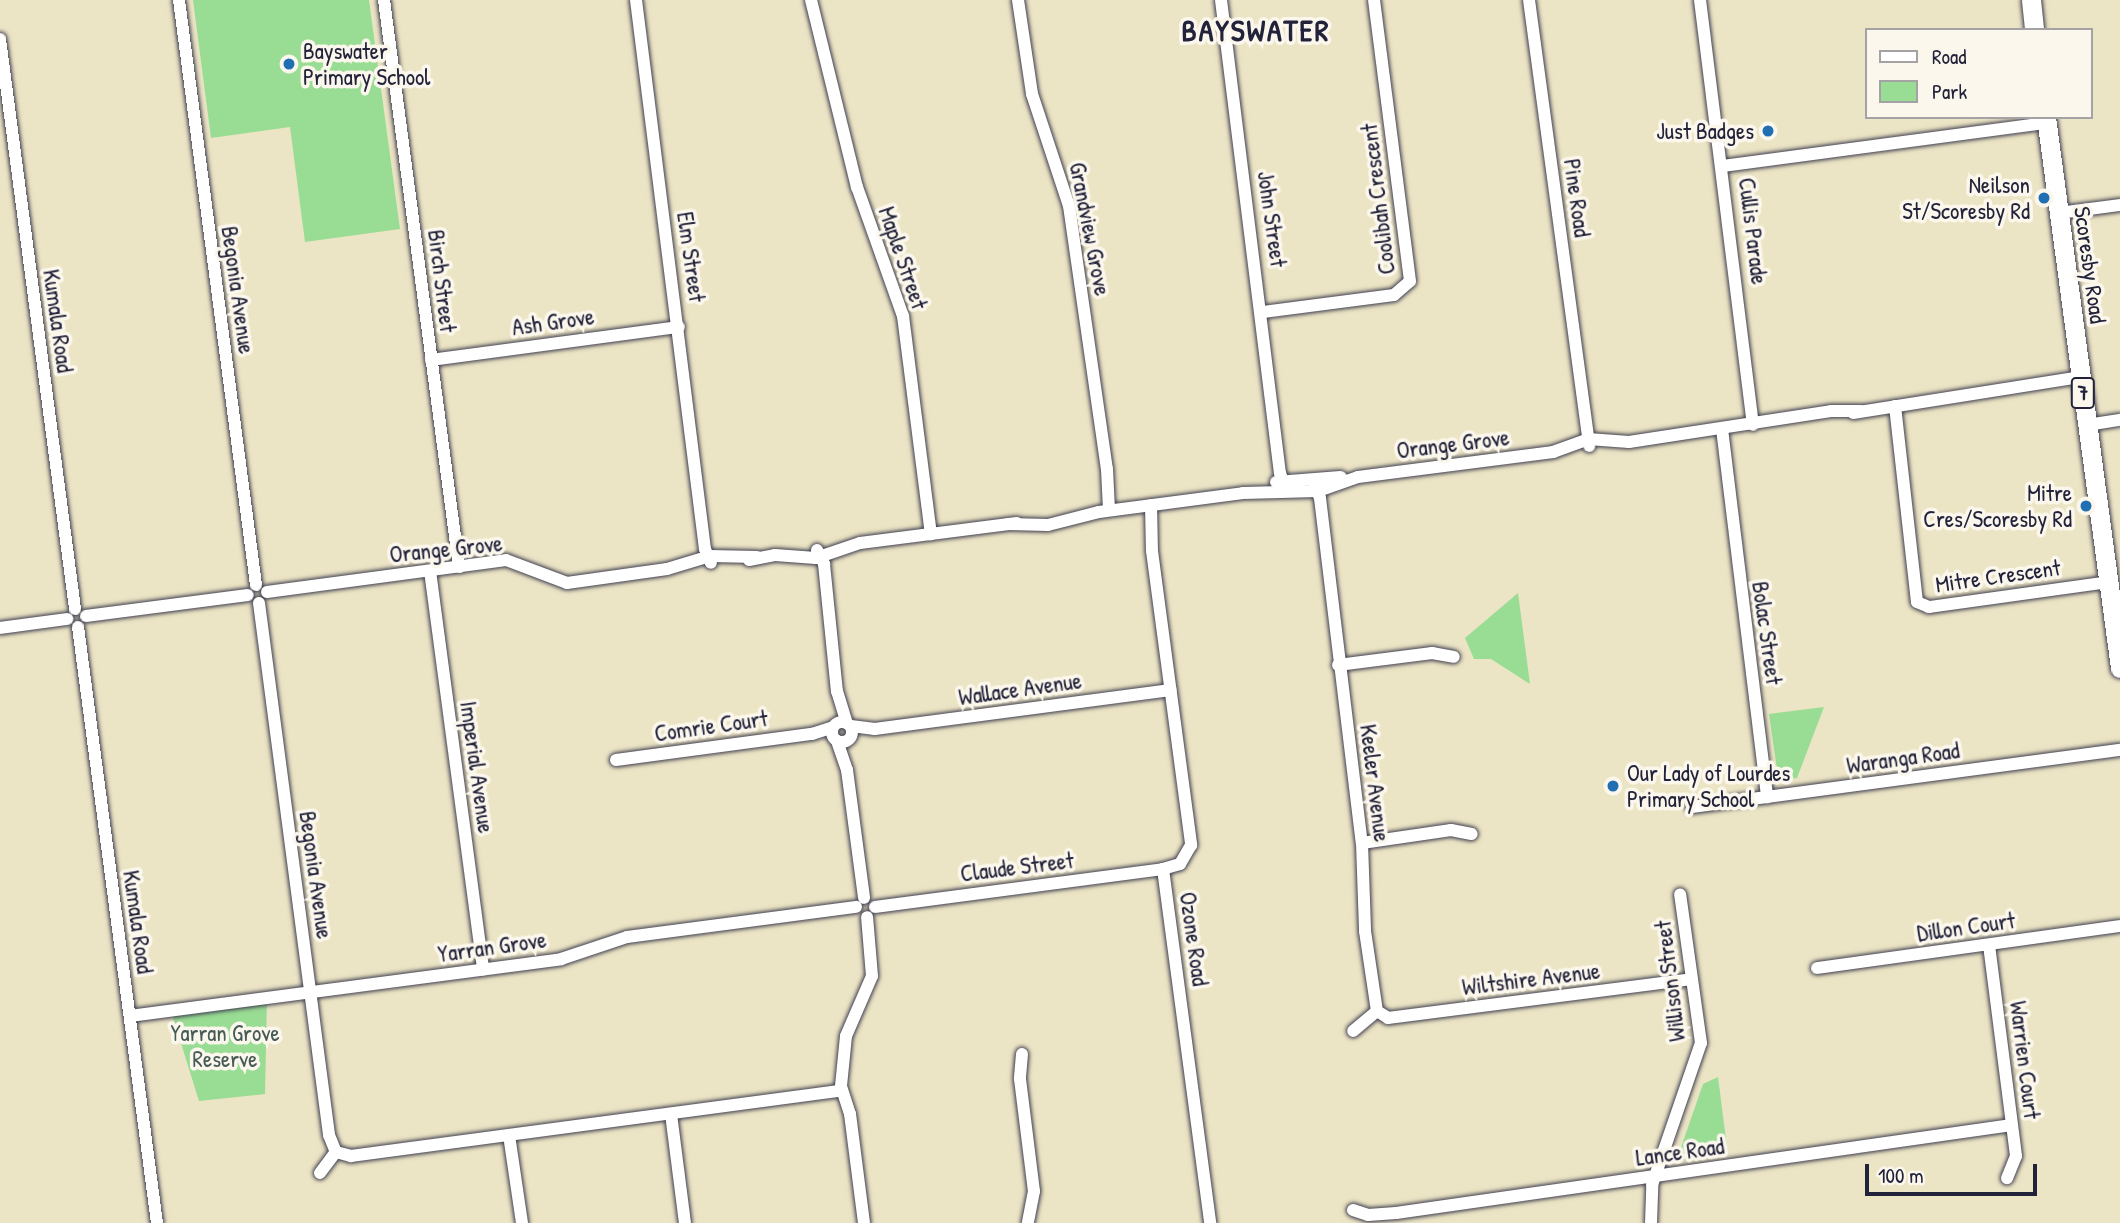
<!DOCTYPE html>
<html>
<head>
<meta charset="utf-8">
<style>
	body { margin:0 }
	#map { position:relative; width:2120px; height:1223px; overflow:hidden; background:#ece5c5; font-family:"Patrick Hand",sans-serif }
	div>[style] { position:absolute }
	.green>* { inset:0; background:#99dc94 }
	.roads { filter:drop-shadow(0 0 2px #403f50) drop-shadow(0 0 2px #403f50) }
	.street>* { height:12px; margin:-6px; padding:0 6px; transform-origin:6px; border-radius:6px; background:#fff }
	.street>.ring { margin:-6px; padding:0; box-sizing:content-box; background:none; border:12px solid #fff; border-radius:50% }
	.primary>* { height:19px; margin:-9.5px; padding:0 9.5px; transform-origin:9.5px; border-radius:9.5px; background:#fff }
	.dots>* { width:19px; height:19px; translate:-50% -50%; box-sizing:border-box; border:4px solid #fbf7ec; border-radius:50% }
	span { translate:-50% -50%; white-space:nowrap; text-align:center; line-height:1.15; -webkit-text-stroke:7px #fbf7ec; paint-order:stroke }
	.shield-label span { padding:2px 5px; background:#fbf7ec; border:2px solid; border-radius:5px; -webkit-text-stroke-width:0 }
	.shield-label { font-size:21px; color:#22223b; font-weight:700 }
	.poi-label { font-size:23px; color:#22223b }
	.left { translate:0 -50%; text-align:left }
	.right { translate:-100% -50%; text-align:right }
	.street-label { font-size:23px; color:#22223b }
	.park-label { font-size:23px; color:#465a56 }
	.district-label { font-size:30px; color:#22223b; font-weight:700; letter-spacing:2px }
	.legend { position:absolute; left:1865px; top:28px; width:228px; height:91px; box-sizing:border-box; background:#fbf7ec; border:2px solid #a4a2a5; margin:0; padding:9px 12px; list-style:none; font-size:21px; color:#22223b }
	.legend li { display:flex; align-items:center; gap:14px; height:35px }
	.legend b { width:35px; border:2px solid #a4a2a5 }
	.scale { position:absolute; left:1865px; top:1164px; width:172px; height:32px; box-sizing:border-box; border:4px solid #22223b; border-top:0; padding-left:9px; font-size:21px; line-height:24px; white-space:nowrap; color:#22223b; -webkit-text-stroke:5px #fbf7ec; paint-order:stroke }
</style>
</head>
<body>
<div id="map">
	<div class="green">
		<i style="clip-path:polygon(193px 0,369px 0,400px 229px,305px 242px,290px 127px,211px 138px)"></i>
		<i style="clip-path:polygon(1518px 593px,1530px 684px,1491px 659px,1474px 659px,1465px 638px)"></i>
		<i style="clip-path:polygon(1824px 707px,1797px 778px,1783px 780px,1778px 776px,1769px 714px)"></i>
		<i style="clip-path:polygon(267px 998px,265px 1094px,199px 1101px,171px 1011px)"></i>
		<i style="clip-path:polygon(1718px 1077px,1728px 1155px,1681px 1161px,1678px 1156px,1703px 1084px)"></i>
	</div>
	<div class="roads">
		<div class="street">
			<i style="left:179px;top:0;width:590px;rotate:82.5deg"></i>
			<i style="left:384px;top:0;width:572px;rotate:82.46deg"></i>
			<i style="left:636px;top:0;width:553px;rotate:82.84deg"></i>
			<i style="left:705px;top:549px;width:15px;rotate:67deg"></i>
			<i style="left:811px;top:0;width:193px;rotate:76.2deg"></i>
			<i style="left:857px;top:187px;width:137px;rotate:70.4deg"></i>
			<i style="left:903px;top:316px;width:220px;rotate:82.7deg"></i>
			<i style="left:1018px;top:0;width:95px;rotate:81.5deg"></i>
			<i style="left:1032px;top:94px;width:118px;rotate:71.7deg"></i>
			<i style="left:1069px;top:206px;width:266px;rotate:81.8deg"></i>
			<i style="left:1107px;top:469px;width:41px;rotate:87.2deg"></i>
			<i style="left:1221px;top:0;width:477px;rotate:82.9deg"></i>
			<i style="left:1280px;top:473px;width:18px;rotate:71deg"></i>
			<i style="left:1529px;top:0;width:450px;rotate:82.3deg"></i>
			<i style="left:1700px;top:0;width:428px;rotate:82.9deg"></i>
			<i style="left:0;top:39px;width:575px;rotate:82.5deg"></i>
			<i style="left:1723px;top:166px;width:326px;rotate:-7.6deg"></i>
			<i style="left:2059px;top:213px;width:62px;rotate:-7.5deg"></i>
			<i style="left:1263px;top:312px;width:132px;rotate:-7.4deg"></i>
			<i style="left:1394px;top:295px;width:21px;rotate:-41deg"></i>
			<i style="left:1410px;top:281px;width:283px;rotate:-97.3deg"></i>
			<i style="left:431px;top:360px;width:250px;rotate:-7.6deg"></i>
			<i style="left:1895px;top:406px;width:197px;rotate:83.6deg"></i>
			<i style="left:1917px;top:602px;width:13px;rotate:23deg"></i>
			<i style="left:1929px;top:607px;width:182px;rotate:-7.9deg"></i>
			<i style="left:1853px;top:413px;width:231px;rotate:-9deg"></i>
			<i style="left:2087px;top:425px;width:33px;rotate:-9deg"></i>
			<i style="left:1722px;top:429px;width:371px;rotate:83deg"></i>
			<i style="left:1313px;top:480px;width:19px;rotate:69deg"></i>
			<i style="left:1320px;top:498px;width:348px;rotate:83.1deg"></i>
			<i style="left:1362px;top:843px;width:88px;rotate:88deg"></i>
			<i style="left:1365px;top:931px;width:81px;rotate:81.5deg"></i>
			<i style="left:1377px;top:1011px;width:31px;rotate:140deg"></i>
			<i style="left:1276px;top:482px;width:65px;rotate:-4.4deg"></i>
			<i style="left:1151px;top:505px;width:46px;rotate:88.8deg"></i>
			<i style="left:1152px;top:551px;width:297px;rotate:82.4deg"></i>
			<i style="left:1191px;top:845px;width:22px;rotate:120deg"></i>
			<i style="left:1180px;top:864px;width:18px;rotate:164deg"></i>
			<i style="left:1163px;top:869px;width:357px;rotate:82.4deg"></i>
			<i style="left:1008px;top:524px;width:40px;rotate:1.4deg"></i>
			<i style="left:1048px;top:525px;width:53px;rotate:-14.3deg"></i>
			<i style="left:1099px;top:512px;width:145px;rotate:-7.5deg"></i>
			<i style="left:1243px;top:493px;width:75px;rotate:-1.5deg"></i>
			<i style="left:1318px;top:491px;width:42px;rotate:-19.3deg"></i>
			<i style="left:1358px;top:477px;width:197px;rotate:-7.3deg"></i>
			<i style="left:1553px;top:452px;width:37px;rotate:-20deg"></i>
			<i style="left:1588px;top:439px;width:41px;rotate:4.2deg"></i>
			<i style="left:1629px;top:442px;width:204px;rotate:-8.7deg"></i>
			<i style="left:1831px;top:411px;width:30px"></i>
			<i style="left:817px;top:550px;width:16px;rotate:63deg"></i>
			<i style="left:824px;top:564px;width:128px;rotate:84.2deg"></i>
			<i style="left:837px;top:691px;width:34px;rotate:73deg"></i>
			<i style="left:749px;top:560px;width:26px;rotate:-11deg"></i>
			<i style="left:775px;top:555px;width:41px;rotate:4.2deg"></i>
			<i style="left:816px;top:558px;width:46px;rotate:-18.8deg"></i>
			<i style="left:860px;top:543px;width:158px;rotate:-7.3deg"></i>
			<i style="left:430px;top:571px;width:402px;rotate:82.4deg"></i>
			<i style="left:267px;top:592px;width:241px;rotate:-7.6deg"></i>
			<i style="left:506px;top:560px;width:65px;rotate:20.7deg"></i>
			<i style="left:567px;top:583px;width:101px;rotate:-8deg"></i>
			<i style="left:667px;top:569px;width:45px;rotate:-16.8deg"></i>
			<i style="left:710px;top:556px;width:47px;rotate:1.2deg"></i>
			<i style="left:259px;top:603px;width:537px;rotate:82.5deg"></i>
			<i style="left:329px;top:1135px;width:18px;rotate:68deg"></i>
			<i style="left:336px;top:1152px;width:16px;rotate:15deg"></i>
			<i style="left:351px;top:1156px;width:494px;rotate:-7.6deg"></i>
			<i style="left:86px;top:616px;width:163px;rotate:-7.4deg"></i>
			<i style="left:78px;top:627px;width:601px;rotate:82.45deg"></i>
			<i style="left:0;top:628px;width:68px;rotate:-7.7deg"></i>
			<i style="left:1338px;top:665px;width:95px;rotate:-7.3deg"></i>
			<i style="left:1432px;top:653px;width:22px;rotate:10deg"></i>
			<i class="ring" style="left:832px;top:722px;width:8px;height:8px"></i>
			<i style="left:851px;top:726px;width:24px;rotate:7deg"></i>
			<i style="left:875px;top:729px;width:298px;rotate:-7.5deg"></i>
			<i style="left:837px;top:741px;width:31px;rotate:71deg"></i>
			<i style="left:847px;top:770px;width:129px;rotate:82.4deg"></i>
			<i style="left:616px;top:760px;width:198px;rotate:-7.6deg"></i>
			<i style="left:812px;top:734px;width:22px;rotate:-18deg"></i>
			<i style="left:1692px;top:807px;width:432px;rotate:-7.6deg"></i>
			<i style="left:1362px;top:843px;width:90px;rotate:-8.3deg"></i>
			<i style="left:1451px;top:830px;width:21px;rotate:11deg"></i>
			<i style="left:875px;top:907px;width:290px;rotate:-7.5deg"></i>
			<i style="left:1989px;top:945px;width:213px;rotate:82.7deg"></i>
			<i style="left:2016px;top:1156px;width:24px;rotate:112deg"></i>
			<i style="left:1817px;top:968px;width:306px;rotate:-7.9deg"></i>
			<i style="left:1377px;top:1011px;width:13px;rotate:32deg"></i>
			<i style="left:1388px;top:1018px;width:306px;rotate:-7.3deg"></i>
			<i style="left:130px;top:1016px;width:435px;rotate:-7.5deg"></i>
			<i style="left:561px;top:959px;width:70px;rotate:-18.4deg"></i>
			<i style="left:627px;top:937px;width:231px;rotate:-7.5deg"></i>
			<i style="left:1022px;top:1054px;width:25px;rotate:95deg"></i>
			<i style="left:1020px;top:1079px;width:113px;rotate:82.9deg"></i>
			<i style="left:1034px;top:1191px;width:33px;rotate:101deg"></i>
			<i style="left:671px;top:1114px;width:110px;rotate:82.7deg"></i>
			<i style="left:509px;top:1135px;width:89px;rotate:81.6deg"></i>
			<i style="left:320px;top:1173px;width:26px;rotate:-53deg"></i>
			<i style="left:1353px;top:1210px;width:16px;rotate:18deg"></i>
			<i style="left:1368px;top:1215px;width:28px;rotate:-4deg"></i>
			<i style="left:1396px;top:1213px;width:622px;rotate:-8.13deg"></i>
			<i style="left:864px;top:1223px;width:110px;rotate:-97.3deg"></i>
			<i style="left:850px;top:1114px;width:29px;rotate:-108deg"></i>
			<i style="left:841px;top:1086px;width:50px;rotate:-84.3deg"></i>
			<i style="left:846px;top:1036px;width:65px;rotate:-66.6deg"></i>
			<i style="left:872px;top:976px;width:59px;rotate:-94.8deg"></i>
			<i style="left:1651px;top:1223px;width:38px;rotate:-88deg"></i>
			<i style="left:1652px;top:1185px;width:150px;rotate:-71deg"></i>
			<i style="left:1701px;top:1043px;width:150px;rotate:-98deg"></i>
		</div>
		<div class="primary">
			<i style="left:2031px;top:0;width:30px;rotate:84deg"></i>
			<i style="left:2046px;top:117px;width:556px;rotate:82.35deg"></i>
		</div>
	</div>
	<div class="dots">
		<i style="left:289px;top:64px;background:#1f6fb2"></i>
		<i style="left:1768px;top:131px;background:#1f6fb2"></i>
		<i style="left:2044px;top:198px;background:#1f6fb2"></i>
		<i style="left:2086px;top:506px;background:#1f6fb2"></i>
		<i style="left:1613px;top:786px;background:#1f6fb2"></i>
	</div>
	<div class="shield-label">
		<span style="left:2083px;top:393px">7</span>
	</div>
	<div class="poi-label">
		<span class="left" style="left:303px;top:64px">Bayswater<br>Primary School</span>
		<span class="right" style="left:1754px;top:131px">Just Badges</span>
		<span class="right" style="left:2030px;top:198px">Neilson<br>St/Scoresby Rd</span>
		<span class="right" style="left:2072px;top:506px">Mitre<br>Cres/Scoresby Rd</span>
		<span class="left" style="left:1627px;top:786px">Our Lady of Lourdes<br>Primary School</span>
	</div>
	<div class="street-label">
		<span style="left:1577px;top:198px;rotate:82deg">Pine Road</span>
		<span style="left:1378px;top:199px;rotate:-97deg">Coolibah Crescent</span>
		<span style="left:1272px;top:219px;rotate:82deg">John Street</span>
		<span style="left:1090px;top:229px;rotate:79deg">Grandview Grove</span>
		<span style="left:1753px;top:231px;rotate:83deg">Cullis Parade</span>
		<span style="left:691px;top:257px;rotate:82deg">Elm Street</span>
		<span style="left:903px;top:258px;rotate:71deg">Maple Street</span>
		<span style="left:2090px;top:265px;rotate:82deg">Scoresby Road</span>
		<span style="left:442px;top:281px;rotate:83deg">Birch Street</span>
		<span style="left:238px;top:290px;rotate:82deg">Begonia Avenue</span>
		<span style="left:58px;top:321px;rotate:82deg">Kumala Road</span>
		<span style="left:553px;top:322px;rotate:-8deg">Ash Grove</span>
		<span style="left:1453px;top:444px;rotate:-7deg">Orange Grove</span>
		<span style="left:446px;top:549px;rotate:-6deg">Orange Grove</span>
		<span style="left:1998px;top:576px;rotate:-8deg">Mitre Crescent</span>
		<span style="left:1767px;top:633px;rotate:82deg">Bolac Street</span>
		<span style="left:1020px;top:689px;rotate:-8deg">Wallace Avenue</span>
		<span style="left:711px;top:726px;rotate:-8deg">Comrie Court</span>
		<span style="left:1903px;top:758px;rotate:-8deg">Waranga Road</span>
		<span style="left:477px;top:767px;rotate:82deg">Imperial Avenue</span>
		<span style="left:1375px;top:783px;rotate:83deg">Keeler Avenue</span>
		<span style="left:1017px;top:867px;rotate:-7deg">Claude Street</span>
		<span style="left:316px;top:875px;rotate:82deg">Begonia Avenue</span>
		<span style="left:138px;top:922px;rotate:82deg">Kumala Road</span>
		<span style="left:1966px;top:927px;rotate:-8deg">Dillon Court</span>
		<span style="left:1194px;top:939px;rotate:82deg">Ozone Road</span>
		<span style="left:492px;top:947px;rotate:-8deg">Yarran Grove</span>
		<span style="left:1531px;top:979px;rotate:-7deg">Wiltshire Avenue</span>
		<span style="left:1670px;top:981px;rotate:-97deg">Willison Street</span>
		<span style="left:2025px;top:1060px;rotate:83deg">Warrien Court</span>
		<span style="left:1680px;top:1152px;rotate:-8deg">Lance Road</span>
	</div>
	<div class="park-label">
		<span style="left:225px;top:1046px">Yarran Grove<br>Reserve</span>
	</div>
	<div class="district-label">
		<span style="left:1256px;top:30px">BAYSWATER</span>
	</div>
	<ul class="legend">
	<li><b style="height:9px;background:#fff"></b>Road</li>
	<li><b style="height:19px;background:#99dc94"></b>Park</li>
	</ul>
	<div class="scale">100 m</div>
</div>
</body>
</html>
